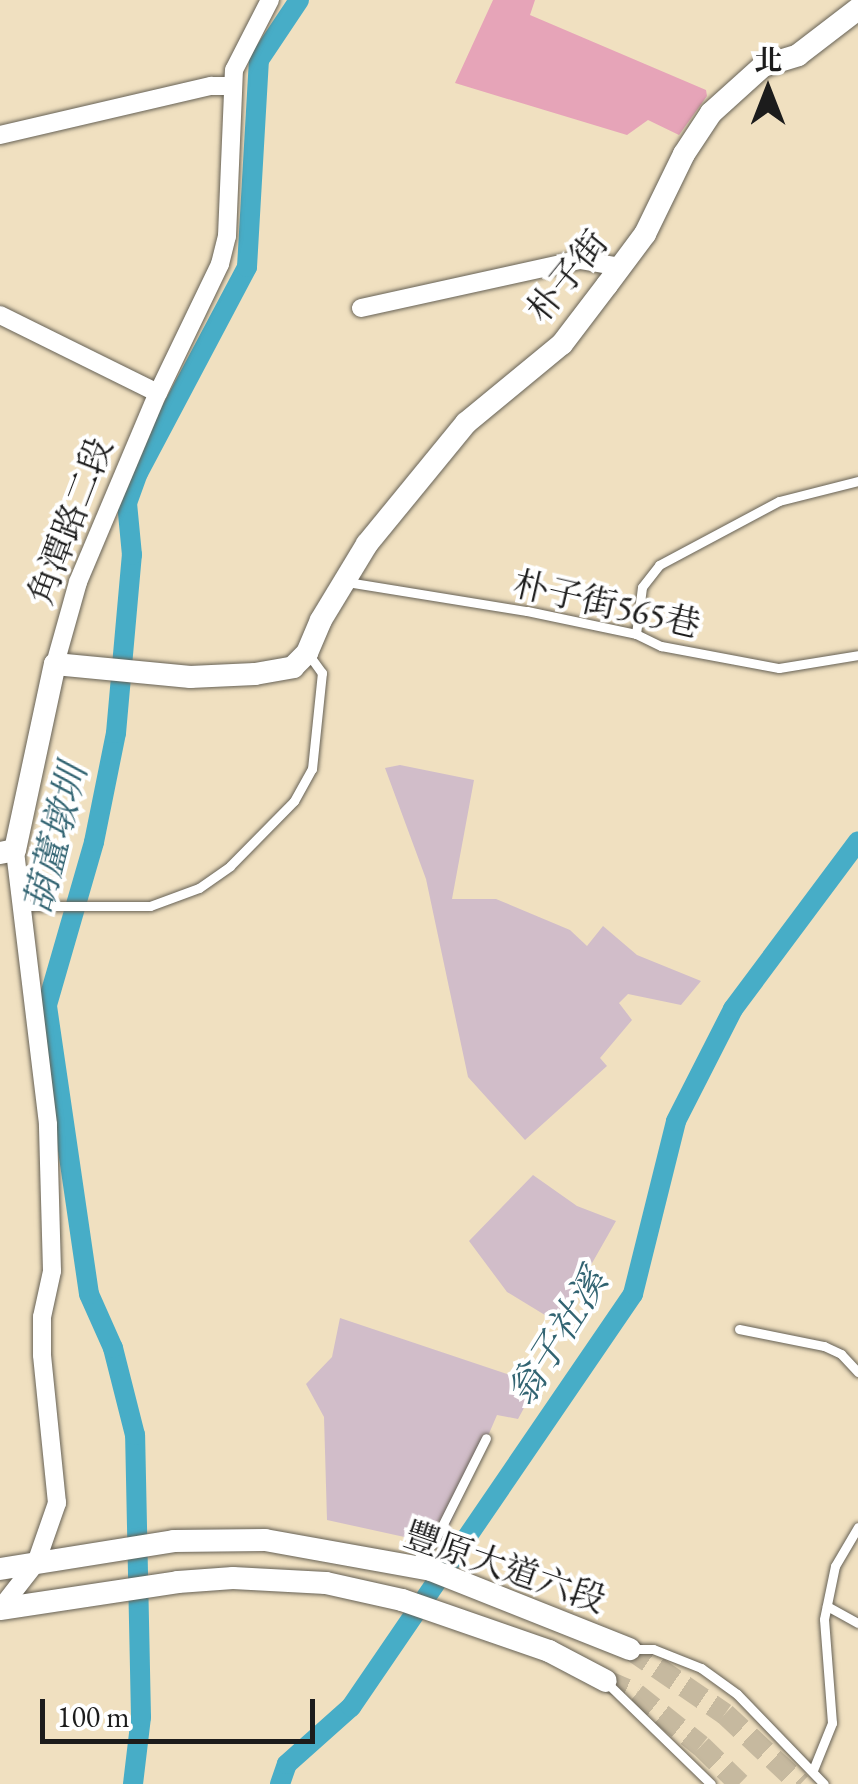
<!DOCTYPE html>
<meta charset="utf-8">
<style>
body{margin:0}
#map{position:relative;width:858px;height:1784px;overflow:hidden;background:#f0e0c0;font-family:"EB Garamond","Noto Serif TC",serif}
div>[style]{position:absolute}
.industrial>*{inset:0;background:#d1bdc9}
.canal>*{height:20px;margin:-10px;padding:0 10px;transform-origin:10px;border-radius:10px;background:#47adc7}
.building>*{inset:0;background:#e6a4b8}
.tertiary-tunnel>*{height:22px;margin-top:-11px;transform-origin:0;background:repeating-linear-gradient(90deg,#c6b99f 0 22px,transparent 0 33px)}
.roads{filter:drop-shadow(0 0 2px #666155) drop-shadow(0 0 2px #666155)}
.service>*{height:9px;margin:-4.5px;padding:0 4.5px;transform-origin:4.5px;border-radius:4.5px;background:#fff}
.minor>*{height:18px;margin:-9px;padding:0 9px;transform-origin:9px;border-radius:9px;background:#fff}
.tertiary>*{height:22px;margin:-11px;padding:0 11px;transform-origin:11px;border-radius:11px;background:#fff}
span{translate:-50% -50%;white-space:nowrap;text-align:center;line-height:1.15;-webkit-text-stroke:8px #fff;paint-order:stroke}
.street-label{font-size:35px;color:#1c1c1c}
.water-label{font-size:38px;color:#326472;font-style:italic}
.north{position:absolute;left:718px;top:40px;width:100px;height:100px;-webkit-text-stroke:8px #fff;paint-order:stroke;rotate:0deg;font-size:28px;font-weight:700;line-height:40px;text-align:center;color:#1c1c1c}
.north::after{content:'';display:block;margin:auto;width:35px;height:45px;background:#1c1c1c;clip-path:polygon(50% 0,100% 100%,50% 72%,0 100%)}
.scale{position:absolute;left:40px;top:1699px;width:275px;height:45px;box-sizing:border-box;border:5px solid #1c1c1c;border-top:0;padding-left:12px;font-size:30px;line-height:35px;white-space:nowrap;color:#1c1c1c;-webkit-text-stroke:8px #fff;paint-order:stroke}
</style>
<div id="map">
<div class="industrial">
<i style="clip-path:polygon(400px 765px,474px 780px,452px 899px,496px 899px,570px 930px,587px 946px,603px 926px,637px 955px,701px 981px,681px 1005px,628px 994px,619px 1003px,632px 1020px,600px 1058px,607px 1066px,525px 1140px,468px 1077px,426px 879px,385px 768px)"></i>
<i style="clip-path:polygon(533px 1175px,577px 1206px,616px 1221px,558px 1323px,507px 1292px,469px 1241px)"></i>
<i style="clip-path:polygon(340px 1318px,537px 1384px,518px 1419px,497px 1415px,441px 1545px,327px 1520px,324px 1417px,306px 1384px,332px 1357px)"></i>
</div>
<div class="canal">
<i style="left:133px;top:1784px;width:67px;rotate:-83.2deg"></i>
<i style="left:141px;top:1717px;width:282px;rotate:-91.2deg"></i>
<i style="left:135px;top:1435px;width:90px;rotate:-104.2deg"></i>
<i style="left:113px;top:1348px;width:59px;rotate:-114deg"></i>
<i style="left:89px;top:1294px;width:292px;rotate:-98.3deg"></i>
<i style="left:47px;top:1005px;width:170px;rotate:-73.9deg"></i>
<i style="left:94px;top:842px;width:111px;rotate:-78.6deg"></i>
<i style="left:116px;top:733px;width:179px;rotate:-84.9deg"></i>
<i style="left:132px;top:555px;width:52px;rotate:-95.5deg"></i>
<i style="left:127px;top:503px;width:32px;rotate:-70deg"></i>
<i style="left:138px;top:473px;width:233px;rotate:-62.1deg"></i>
<i style="left:247px;top:267px;width:207px;rotate:-86.7deg"></i>
<i style="left:259px;top:60px;width:72px;rotate:-56.3deg"></i>
<i style="left:280px;top:1784px;width:21px;rotate:-71deg"></i>
<i style="left:287px;top:1764px;width:86px;rotate:-41.7deg"></i>
<i style="left:351px;top:1707px;width:500px;rotate:-55.67deg"></i>
<i style="left:633px;top:1294px;width:178px;rotate:-76deg"></i>
<i style="left:676px;top:1121px;width:126px;rotate:-63deg"></i>
<i style="left:733px;top:1009px;width:209px;rotate:-53.3deg"></i>
</div>
<div class="building">
<i style="clip-path:polygon(493px 0,535px 0,530px 15px,706px 90px,707px 96px,679px 135px,648px 120px,627px 135px,455px 83px)"></i>
</div>
<div class="tertiary-tunnel">
<i style="left:630px;top:1649px;width:115px;rotate:34.4deg"></i>
<i style="left:725px;top:1714px;width:103px;rotate:43deg"></i>
<i style="left:606px;top:1681px;width:33px;rotate:23deg"></i>
<i style="left:636px;top:1694px;width:83px;rotate:38.7deg"></i>
<i style="left:701px;top:1746px;width:54px;rotate:44.3deg"></i>
</div>
<div class="roads">
<div class="service">
<i style="left:347px;top:582px;width:182px;rotate:9.2deg"></i>
<i style="left:527px;top:611px;width:111px;rotate:11.9deg"></i>
<i style="left:636px;top:634px;width:28px;rotate:26deg"></i>
<i style="left:661px;top:646px;width:120px;rotate:10.6deg"></i>
<i style="left:779px;top:668px;width:80px;rotate:-9.3deg"></i>
<i style="left:636px;top:634px;width:47px;rotate:-82.7deg"></i>
<i style="left:642px;top:587px;width:28px;rotate:-52deg"></i>
<i style="left:659px;top:565px;width:136px;rotate:-28.1deg"></i>
<i style="left:779px;top:501px;width:81px;rotate:-14.2deg"></i>
<i style="left:23px;top:906px;width:127px"></i>
<i style="left:150px;top:906px;width:52px;rotate:-20.2deg"></i>
<i style="left:199px;top:888px;width:38px;rotate:-35deg"></i>
<i style="left:230px;top:866px;width:91px;rotate:-45.4deg"></i>
<i style="left:294px;top:801px;width:37px;rotate:-61deg"></i>
<i style="left:312px;top:769px;width:97px;rotate:-84.1deg"></i>
<i style="left:322px;top:673px;width:22px;rotate:-126deg"></i>
<i style="left:739px;top:1329px;width:87px;rotate:11.3deg"></i>
<i style="left:824px;top:1346px;width:19px;rotate:25deg"></i>
<i style="left:841px;top:1354px;width:25px;rotate:47deg"></i>
<i style="left:413px;top:1564px;width:30px;rotate:-46deg"></i>
<i style="left:434px;top:1542px;width:116px;rotate:-63.4deg"></i>
<i style="left:827px;top:1606px;width:35px;rotate:29deg"></i>
<i style="left:632px;top:1649px;width:21px"></i>
<i style="left:653px;top:1649px;width:52px;rotate:21.6deg"></i>
<i style="left:701px;top:1668px;width:44px;rotate:35.8deg"></i>
<i style="left:737px;top:1694px;width:125px;rotate:46deg"></i>
<i style="left:607px;top:1683px;width:145px;rotate:44.2deg"></i>
<i style="left:813px;top:1770px;width:51px;rotate:-68deg"></i>
<i style="left:832px;top:1723px;width:104px;rotate:-94.4deg"></i>
<i style="left:824px;top:1619px;width:54px;rotate:-78.3deg"></i>
<i style="left:835px;top:1566px;width:45px;rotate:-59.5deg"></i>
</div>
<div class="minor">
<i style="left:0;top:135px;width:217px;rotate:-13.1deg"></i>
<i style="left:211px;top:86px;width:21px"></i>
<i style="left:361px;top:308px;width:224px;rotate:-12.4deg"></i>
<i style="left:580px;top:260px;width:42px;rotate:9.7deg"></i>
<i style="left:0;top:315px;width:176px;rotate:26.3deg"></i>
<i style="left:55px;top:664px;width:85px;rotate:-74.3deg"></i>
<i style="left:78px;top:582px;width:205px;rotate:-67.1deg"></i>
<i style="left:158px;top:393px;width:143px;rotate:-64.3deg"></i>
<i style="left:220px;top:264px;width:29px;rotate:-76deg"></i>
<i style="left:227px;top:236px;width:166px;rotate:-87.6deg"></i>
<i style="left:234px;top:70px;width:79px;rotate:-62.8deg"></i>
<i style="left:0;top:1609px;width:58px;rotate:-52deg"></i>
<i style="left:36px;top:1563px;width:64px;rotate:-70.7deg"></i>
<i style="left:57px;top:1503px;width:149px;rotate:-95.8deg"></i>
<i style="left:42px;top:1355px;width:38px;rotate:-90deg"></i>
<i style="left:42px;top:1317px;width:47px;rotate:-77.7deg"></i>
<i style="left:52px;top:1271px;width:147px;rotate:-91.6deg"></i>
<i style="left:48px;top:1124px;width:276px;rotate:-96.9deg"></i>
</div>
<div class="tertiary">
<i style="left:0;top:853px;width:15px;rotate:-11deg"></i>
<i style="left:15px;top:850px;width:190px;rotate:-77.9deg"></i>
<i style="left:55px;top:664px;width:136px;rotate:5.5deg"></i>
<i style="left:190px;top:677px;width:65px;rotate:-2.6deg"></i>
<i style="left:255px;top:674px;width:39px;rotate:-10deg"></i>
<i style="left:293px;top:667px;width:20px;rotate:-45deg"></i>
<i style="left:307px;top:653px;width:36px;rotate:-67deg"></i>
<i style="left:321px;top:620px;width:89px;rotate:-58.8deg"></i>
<i style="left:367px;top:544px;width:156px;rotate:-50.7deg"></i>
<i style="left:466px;top:423px;width:124px;rotate:-39.5deg"></i>
<i style="left:562px;top:344px;width:74px;rotate:-52.7deg"></i>
<i style="left:607px;top:285px;width:64px;rotate:-53.3deg"></i>
<i style="left:645px;top:234px;width:89px;rotate:-64deg"></i>
<i style="left:684px;top:154px;width:49px;rotate:-56.6deg"></i>
<i style="left:711px;top:113px;width:70px;rotate:-42.1deg"></i>
<i style="left:763px;top:66px;width:37px;rotate:-17deg"></i>
<i style="left:798px;top:55px;width:76px;rotate:-37.5deg"></i>
<i style="left:0;top:1569px;width:176px;rotate:-9.1deg"></i>
<i style="left:174px;top:1541px;width:91px;rotate:-0.6deg"></i>
<i style="left:265px;top:1540px;width:169px;rotate:10.2deg"></i>
<i style="left:431px;top:1570px;width:214px;rotate:21.7deg"></i>
<i style="left:0;top:1609px;width:180px;rotate:-8.6deg"></i>
<i style="left:178px;top:1582px;width:55px;rotate:-4.2deg"></i>
<i style="left:233px;top:1578px;width:93px;rotate:3.1deg"></i>
<i style="left:326px;top:1583px;width:78px;rotate:12.6deg"></i>
<i style="left:402px;top:1600px;width:156px;rotate:19.1deg"></i>
<i style="left:549px;top:1651px;width:64px;rotate:27.8deg"></i>
</div>
</div>
<div class="street-label">
<span style="left:567px;top:276px;rotate:-51deg">朴子街</span>
<span style="left:70px;top:521px;rotate:-69deg">角潭路二段</span>
<span style="left:607px;top:604px;rotate:13deg">朴子街565巷</span>
<span style="left:505px;top:1567px;rotate:19deg">豐原大道六段</span>
</div>
<div class="water-label">
<span style="left:55px;top:839px;rotate:-76deg">葫蘆墩圳</span>
<span style="left:557px;top:1337px;rotate:-58deg">翁子社溪</span>
</div>
<div class="north">北</div>
<div class="scale">100 m</div>
</div>
